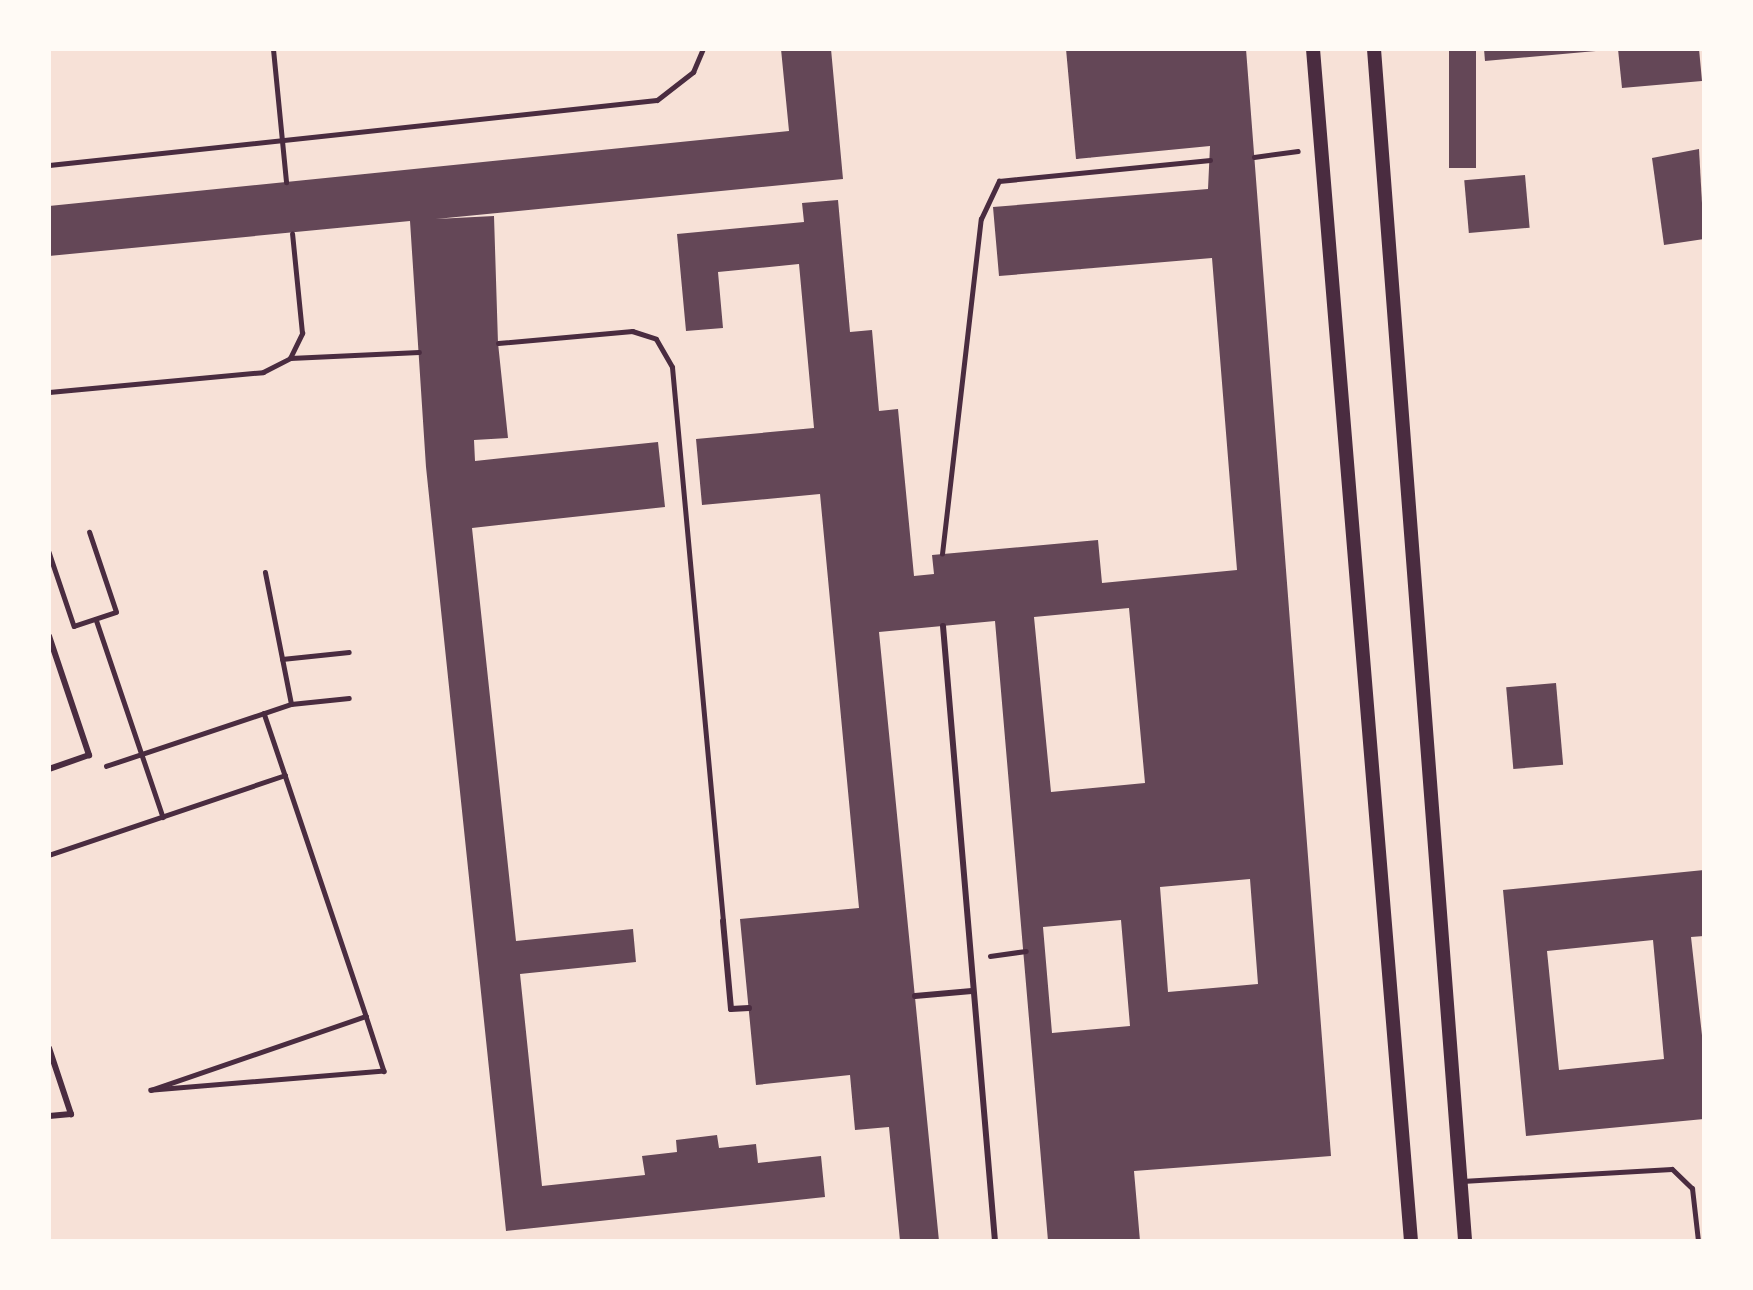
<!DOCTYPE html>
<style>
body{margin:0}
#map{position:relative;width:1753px;height:1290px;overflow:hidden;background:#f7e1d7;font-family:"DM Sans",sans-serif}
div>[style]{position:absolute}
.building>*{inset:0;background:#644757;transform-origin:0 0}
.path>*{height:4.5px;margin:-2.25px;padding:0 2.25px;transform-origin:2.25px;border-radius:2.25px;background:#4a2c40}
.service>*{height:5px;margin:-2.5px;padding:0 2.5px;transform-origin:2.5px;border-radius:2.5px;background:#4a2c40}
.pedestrian>*{height:6px;margin:-3px;padding:0 3px;transform-origin:3px;border-radius:3px;background:#4a2c40}
.secondary>*{height:14px;margin:-7px;padding:0 7px;transform-origin:7px;border-radius:7px;background:#4a2c40}
span{translate:-50% -50%;white-space:nowrap;text-align:center;line-height:1.15;-webkit-text-stroke:6px #fffaf5;paint-order:stroke}
.frame{position:absolute;inset:0;border:51px solid #fffaf5;pointer-events:none}
</style>
<div id="map">
<div class="building">
<i style="clip-path:polygon(781px 49px,831px 49px,843px 179px,436px 219px,494px 216px,498px 343px,508px 438px,474px 440px,475px 461px,658px 442px,665px 507px,472px 528px,516px 941px,633px 929px,636px 962px,520px 974px,542px 1186px,645px 1175px,642px 1156px,677px 1152px,676px 1140px,717px 1135px,719px 1148px,756px 1144px,758px 1163px,821px 1156px,825px 1197px,506px 1231px,426px 467px,410px 221px,49px 256px,49px 206px,789px 131px)"></i>
<i style="clip-path:polygon(evenodd,1066px 49px,1246px 49px,1331px 1156px,1134px 1171px,1140px 1241px,1048px 1241px,995px 621px,879px 632px,939px 1241px,900px 1241px,889px 1127px,855px 1130px,850px 1075px,756px 1085px,740px 919px,859px 908px,820px 494px,702px 505px,696px 439px,814px 428px,799px 264px,718px 272px,723px 328px,686px 331px,677px 234px,804px 222px,802px 203px,838px 200px,850px 332px,872px 330px,879px 411px,898px 409px,914px 576px,934px 574px,932px 555px,1098px 540px,1102px 583px,1237px 570px,1212px 258px,999px 276px,993px 207px,1208px 189px,1210px 146px,1076px 159px,1066px 49px,1129px 608px,1145px 783px,1051px 792px,1034px 617px,1129px 608px,1066px 49px,1250px 879px,1258px 984px,1168px 992px,1160px 887px,1250px 879px,1066px 49px,1121px 920px,1130px 1026px,1052px 1033px,1043px 927px,1121px 920px)"></i>
<i style="left:1449px;top:49px;width:27px;height:119px"></i>
<i style="clip-path:polygon(1484px 49px,1596px 49px,1596px 51px,1485px 61px)"></i>
<i style="clip-path:polygon(1618px 49px,1699px 49px,1702px 81px,1622px 88px)"></i>
<i style="clip-path:polygon(1699px 149px,1704px 239px,1664px 245px,1652px 158px)"></i>
<i style="left:1525px;top:175px;width:53px;height:61px;rotate:85deg"></i>
<i style="left:1556px;top:683px;width:82px;height:50px;rotate:85deg"></i>
<i style="clip-path:polygon(evenodd,1704px 870px,1704px 936px,1691px 937px,1704px 1053px,1704px 1119px,1526px 1136px,1503px 890px,1704px 870px,1653px 940px,1664px 1059px,1559px 1070px,1547px 951px,1653px 940px)"></i>
</div>
<div class="path">
<i style="left:1254px;top:157px;width:44px;rotate:-7.8deg"></i>
<i style="left:49px;top:552px;width:78px;rotate:71.3deg"></i>
<i style="left:74px;top:626px;width:44px;rotate:-18.4deg"></i>
<i style="left:116px;top:612px;width:84px;rotate:-108.6deg"></i>
<i style="left:942px;top:554px;width:337px;rotate:-83.4deg"></i>
<i style="left:981px;top:219px;width:42px;rotate:-64.7deg"></i>
<i style="left:999px;top:181px;width:212px;rotate:-5.7deg"></i>
<i style="left:96px;top:619px;width:209px;rotate:71.3deg"></i>
<i style="left:282px;top:659px;width:67px;rotate:-6deg"></i>
<i style="left:291px;top:704px;width:58px;rotate:-5.9deg"></i>
<i style="left:264px;top:713px;width:65px;rotate:71.3deg"></i>
<i style="left:285px;top:775px;width:254px;rotate:71.4deg"></i>
<i style="left:366px;top:1016px;width:58px;rotate:71.9deg"></i>
<i style="left:384px;top:1071px;width:234px;rotate:175.3deg"></i>
<i style="left:151px;top:1090px;width:227px;rotate:-19deg"></i>
<i style="left:106px;top:766px;width:195px;rotate:-18.5deg"></i>
<i style="left:291px;top:704px;width:134px;rotate:-101.2deg"></i>
<i style="left:49px;top:855px;width:249px;rotate:-18.7deg"></i>
<i style="left:990px;top:956px;width:36px;rotate:-8deg"></i>
</div>
<div class="service">
<i style="left:273px;top:49px;width:134px;rotate:84.4deg"></i>
<i style="left:49px;top:165px;width:611px;rotate:-6.1deg"></i>
<i style="left:657px;top:100px;width:46px;rotate:-37.9deg"></i>
<i style="left:693px;top:72px;width:25px;rotate:-67deg"></i>
<i style="left:498px;top:343px;width:135px;rotate:-5.1deg"></i>
<i style="left:632px;top:331px;width:25px;rotate:18deg"></i>
<i style="left:656px;top:339px;width:32px;rotate:60deg"></i>
<i style="left:672px;top:367px;width:556px;rotate:84.74deg"></i>
<i style="left:290px;top:358px;width:129px;rotate:-2.7deg"></i>
<i style="left:49px;top:392px;width:215px;rotate:-5.3deg"></i>
<i style="left:263px;top:372px;width:30px;rotate:-27deg"></i>
<i style="left:290px;top:358px;width:28px;rotate:-64deg"></i>
<i style="left:302px;top:333px;width:100px;rotate:-95.7deg"></i>
<i style="left:1462px;top:1181px;width:210px;rotate:-3.3deg"></i>
<i style="left:1672px;top:1169px;width:28px;rotate:44deg"></i>
<i style="left:1692px;top:1188px;width:53px;rotate:83.5deg"></i>
</div>
<div class="pedestrian">
<i style="left:943px;top:626px;width:617px;rotate:85.17deg"></i>
<i style="left:49px;top:636px;width:126px;rotate:71.4deg"></i>
<i style="left:89px;top:755px;width:42px;rotate:160.7deg"></i>
<i style="left:723px;top:921px;width:88px;rotate:84.8deg"></i>
<i style="left:731px;top:1009px;width:18px;rotate:-3deg"></i>
<i style="left:915px;top:996px;width:57px;rotate:-5deg"></i>
<i style="left:49px;top:1048px;width:70px;rotate:71.6deg"></i>
<i style="left:71px;top:1114px;width:22px;rotate:175deg"></i>
</div>
<div class="secondary">
<i style="left:1313px;top:49px;width:1196px;rotate:85.3deg"></i>
<i style="left:1374px;top:49px;width:1195px;rotate:85.63deg"></i>
</div>
<div class="frame"></div>
</div>
